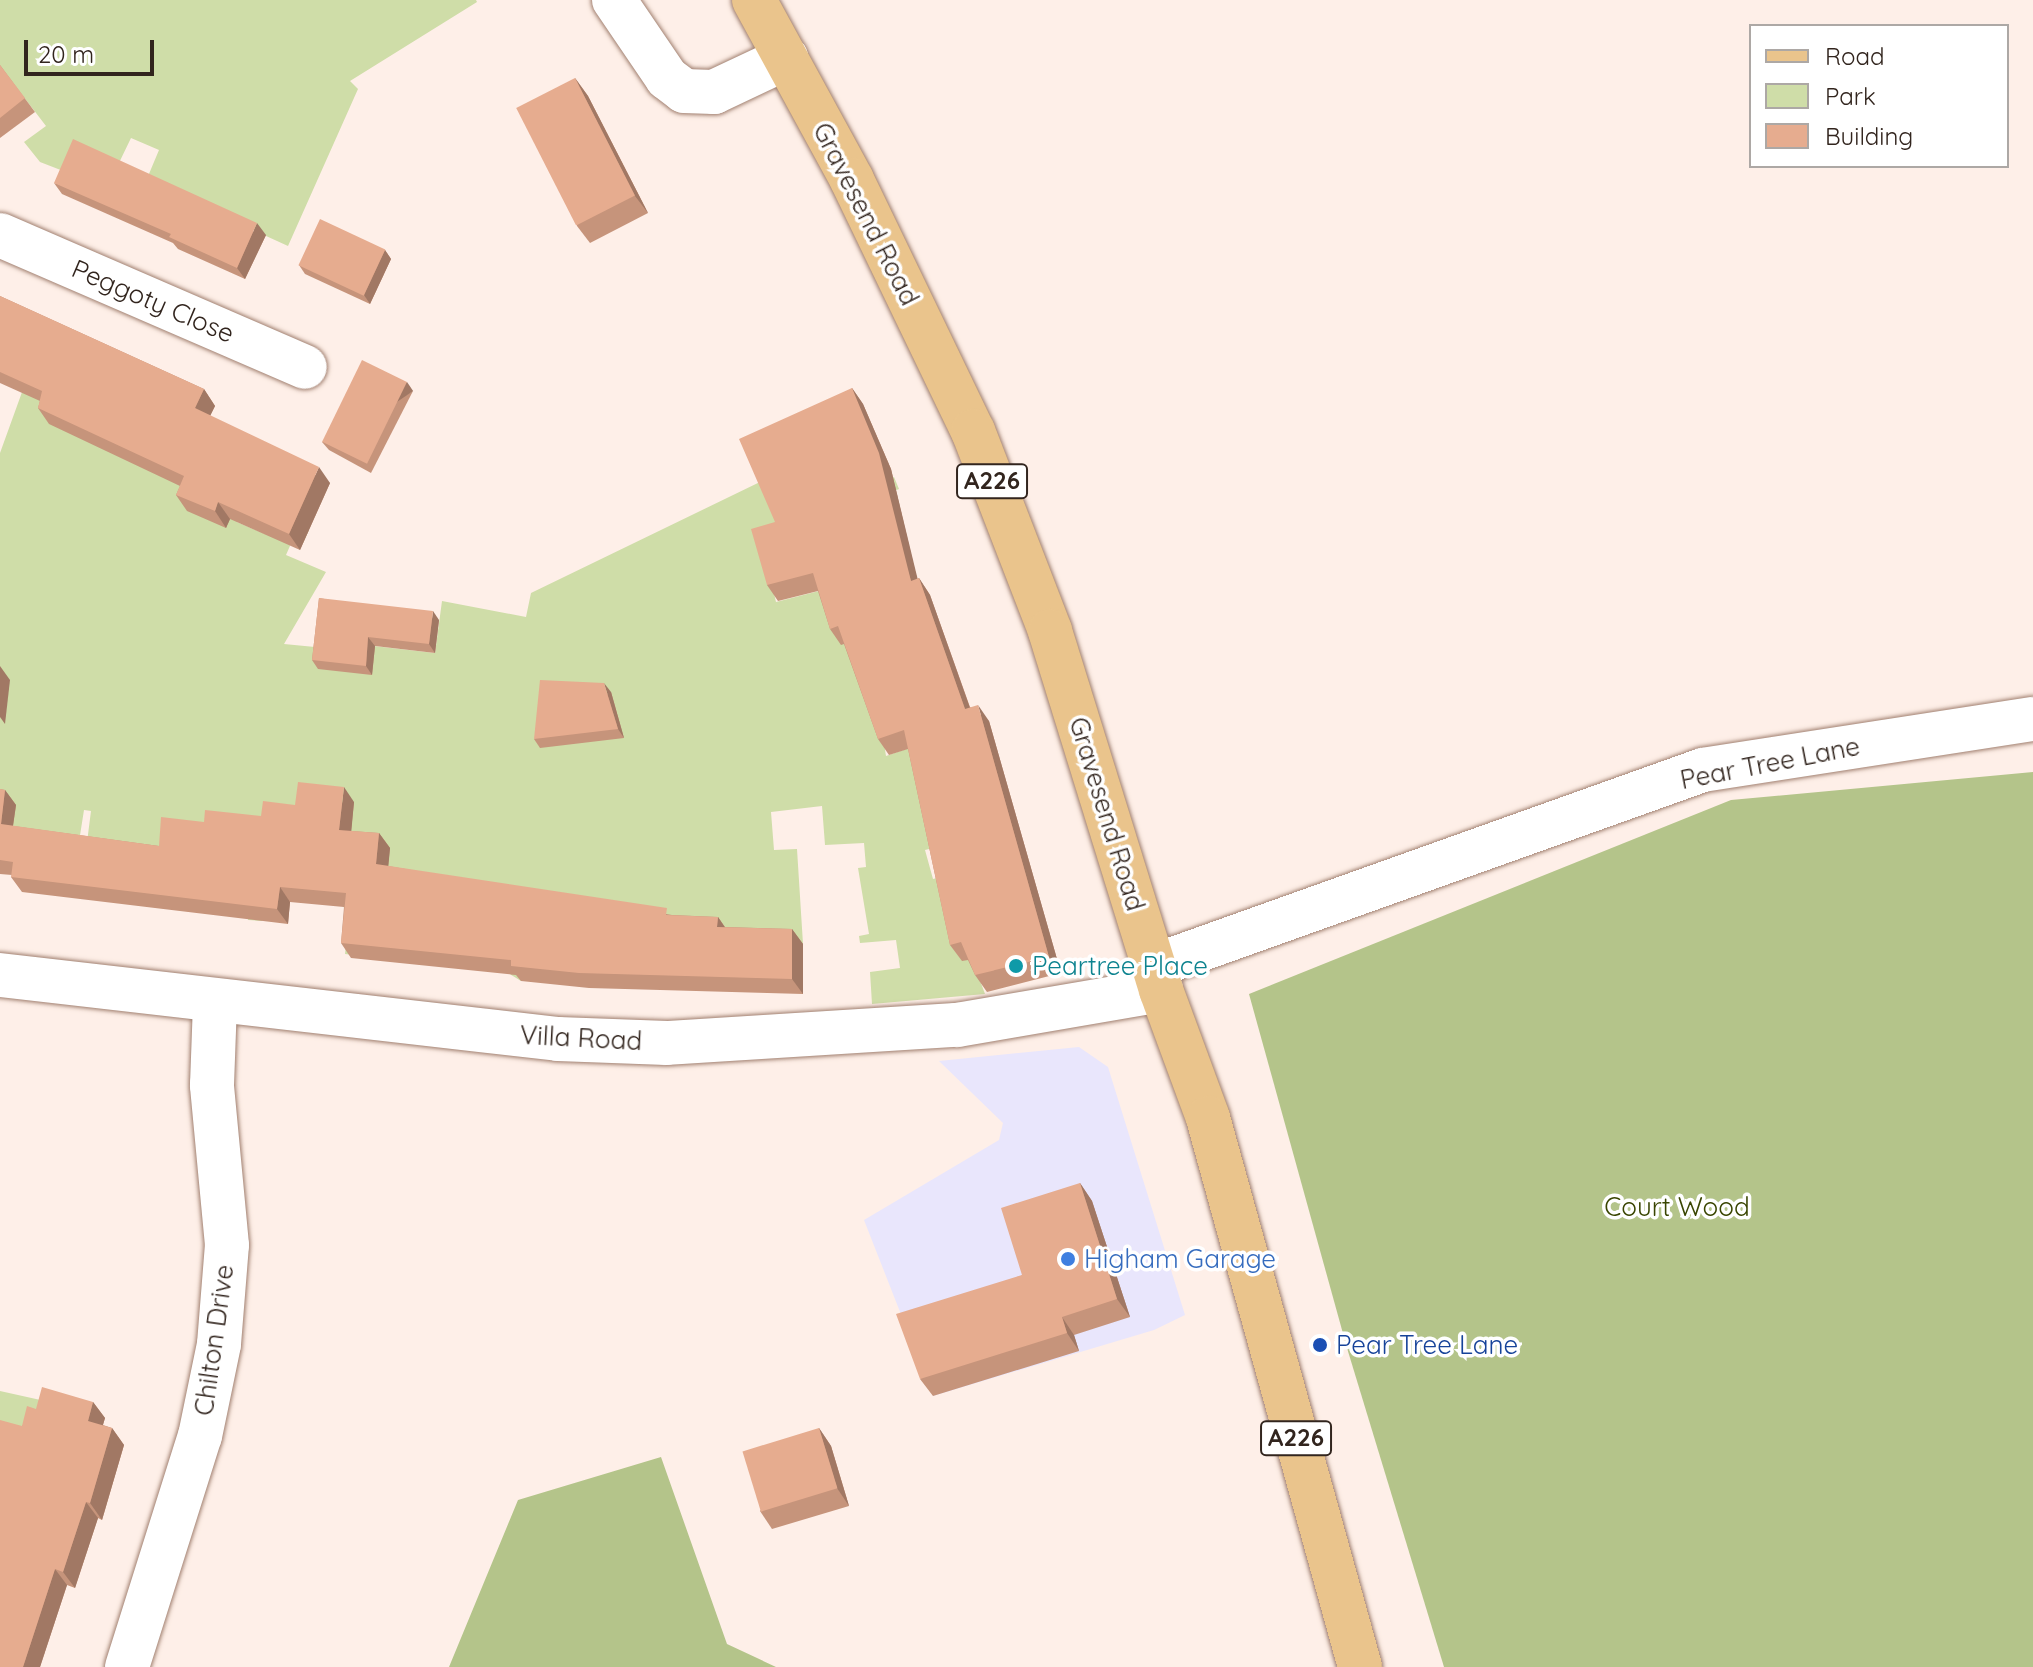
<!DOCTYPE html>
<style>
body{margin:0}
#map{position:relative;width:2033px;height:1667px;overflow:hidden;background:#feefe8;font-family:Quicksand,sans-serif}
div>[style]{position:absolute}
.commercial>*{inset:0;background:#e9e6fc}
.green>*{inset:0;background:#cfdda8}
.forest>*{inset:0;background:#b4c48a}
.roads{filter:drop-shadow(0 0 2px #a18070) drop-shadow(0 0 2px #a18070)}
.minor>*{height:44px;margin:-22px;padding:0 22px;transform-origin:22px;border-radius:22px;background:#fff}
.major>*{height:44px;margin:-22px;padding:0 22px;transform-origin:22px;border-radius:22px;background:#eac48c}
.wall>*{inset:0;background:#c6947b}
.shaded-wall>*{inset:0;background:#a17864;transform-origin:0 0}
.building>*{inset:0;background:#e6ac8f;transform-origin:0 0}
.dots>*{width:22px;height:22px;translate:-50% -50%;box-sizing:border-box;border:4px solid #fff;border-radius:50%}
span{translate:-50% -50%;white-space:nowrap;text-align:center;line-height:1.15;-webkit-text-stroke:7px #fff;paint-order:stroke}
.shield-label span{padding:2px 6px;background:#fff;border:2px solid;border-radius:6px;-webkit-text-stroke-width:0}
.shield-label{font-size:24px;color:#32251e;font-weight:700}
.street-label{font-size:26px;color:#32251e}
.culture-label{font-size:26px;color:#0d838f}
.left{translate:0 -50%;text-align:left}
.park-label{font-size:26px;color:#394501}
.shop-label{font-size:26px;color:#366cbe}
.transit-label{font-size:26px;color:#164399}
.legend{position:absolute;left:1749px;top:24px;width:260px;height:144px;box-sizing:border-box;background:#fff;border:2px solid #ada8a5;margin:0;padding:10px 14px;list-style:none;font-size:24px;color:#32251e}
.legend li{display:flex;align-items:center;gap:16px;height:40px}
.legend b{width:40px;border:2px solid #ada8a5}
.scale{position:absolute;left:24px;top:40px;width:130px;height:36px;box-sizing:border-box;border:4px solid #32251e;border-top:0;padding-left:10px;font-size:24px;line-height:28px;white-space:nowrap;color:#32251e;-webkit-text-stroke:6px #fff;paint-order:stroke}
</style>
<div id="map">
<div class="commercial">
<i style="clip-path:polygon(1079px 1047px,1108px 1067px,1185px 1315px,1154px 1330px,933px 1396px,864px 1220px,999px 1140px,1003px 1123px,939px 1061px)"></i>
</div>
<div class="green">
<i style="clip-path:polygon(0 0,476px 0,477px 2px,350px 81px,358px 89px,288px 246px,146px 181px,159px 150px,131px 138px,117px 167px,71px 174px,40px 162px,24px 142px,46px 126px,0 66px)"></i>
<i style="clip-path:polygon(30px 370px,238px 498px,237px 522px,265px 534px,274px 514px,309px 530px,303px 543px,293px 539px,286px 555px,326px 572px,284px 644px,315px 647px,321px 640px,435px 653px,442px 601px,526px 617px,531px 593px,762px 481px,828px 505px,894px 477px,899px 489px,763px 545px,776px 602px,858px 581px,886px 756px,912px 747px,970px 839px,925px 850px,933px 879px,976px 868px,972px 959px,985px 994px,872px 1004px,870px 972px,900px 968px,896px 940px,860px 943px,859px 936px,869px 934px,858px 868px,866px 867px,864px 843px,825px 845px,822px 806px,771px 812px,774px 850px,797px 849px,803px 944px,529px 904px,521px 981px,508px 973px,345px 954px,350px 909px,343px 907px,306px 820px,274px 816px,262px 921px,248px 920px,257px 830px,168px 871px,86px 850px,91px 811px,84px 810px,78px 848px,16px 867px,0 803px,0 453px)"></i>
<i style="clip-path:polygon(0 1391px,54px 1403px,0 1452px)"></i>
</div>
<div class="forest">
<i style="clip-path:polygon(2033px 772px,2033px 1667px,1444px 1667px,1347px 1348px,1249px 994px,1731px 800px)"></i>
<i style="clip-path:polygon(661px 1457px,727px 1644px,776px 1667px,449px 1667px,518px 1500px)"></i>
</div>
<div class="roads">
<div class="minor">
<i style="left:614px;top:0;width:94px;rotate:55.8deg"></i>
<i style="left:667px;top:78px;width:21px;rotate:37deg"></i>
<i style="left:684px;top:91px;width:30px;rotate:2deg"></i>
<i style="left:714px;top:92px;width:80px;rotate:-25.3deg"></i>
<i style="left:0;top:235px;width:332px;rotate:23.4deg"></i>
<i style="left:1154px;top:966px;width:583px;rotate:-19.65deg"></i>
<i style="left:1703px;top:770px;width:334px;rotate:-8.8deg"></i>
<i style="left:0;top:975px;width:562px;rotate:6.54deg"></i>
<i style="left:558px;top:1039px;width:109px;rotate:2.1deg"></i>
<i style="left:667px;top:1043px;width:291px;rotate:-3.6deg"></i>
<i style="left:957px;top:1025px;width:207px;rotate:-9.7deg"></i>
<i style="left:127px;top:1667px;width:242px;rotate:-72.5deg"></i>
<i style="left:200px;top:1436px;width:94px;rotate:-78.3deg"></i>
<i style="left:219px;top:1344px;width:99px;rotate:-85.4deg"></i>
<i style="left:227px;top:1245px;width:161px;rotate:-95.4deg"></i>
<i style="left:212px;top:1085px;width:82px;rotate:-87.9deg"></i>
</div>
<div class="major">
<i style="left:754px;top:0;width:205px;rotate:61.4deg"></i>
<i style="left:852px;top:180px;width:279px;rotate:64.3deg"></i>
<i style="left:973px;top:431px;width:214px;rotate:68.9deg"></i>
<i style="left:1050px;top:631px;width:376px;rotate:72.8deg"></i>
<i style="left:1161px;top:990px;width:136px;rotate:69.8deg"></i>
<i style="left:1208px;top:1118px;width:570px;rotate:74.52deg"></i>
</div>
</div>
<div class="wall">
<i style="clip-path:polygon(0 65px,35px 112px,0 138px)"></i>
<i style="clip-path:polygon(575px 78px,588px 96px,648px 213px,590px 243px,577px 226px)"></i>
<i style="clip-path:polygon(54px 183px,266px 235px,245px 279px,178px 249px,173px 243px,62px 194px)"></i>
<i style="clip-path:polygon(385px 250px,391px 259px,370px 304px,305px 274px,299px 265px)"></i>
<i style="clip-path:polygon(0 296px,204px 389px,215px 406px,210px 416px,330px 483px,300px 550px,230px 519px,226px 528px,187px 511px,176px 495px,180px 486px,49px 424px,38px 408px,40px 401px,0 383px)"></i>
<i style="clip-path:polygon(852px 388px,863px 404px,891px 469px,917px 579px,919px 578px,930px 595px,970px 707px,989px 721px,1061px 973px,987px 992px,975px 975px,968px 960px,962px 961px,950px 945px,908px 749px,889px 755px,878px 739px,844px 644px,841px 645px,830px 629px,818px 591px,778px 601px,767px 585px,775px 522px)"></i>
<i style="clip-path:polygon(413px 391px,371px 473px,329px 450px,322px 442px)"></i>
<i style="clip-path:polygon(319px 598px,439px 620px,435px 653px,375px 646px,372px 675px,318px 669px,312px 660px)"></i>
<i style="clip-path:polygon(611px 692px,624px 738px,540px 748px,534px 739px)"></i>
<i style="clip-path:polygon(0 789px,5px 790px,16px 805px,13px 826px,159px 846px,204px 822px,261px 816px,295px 805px,354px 802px,351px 831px,379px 833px,390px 848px,388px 866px,672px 915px,718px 917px,725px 927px,792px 929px,803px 944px,803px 994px,589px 988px,521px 981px,516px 975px,351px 958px,341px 943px,344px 907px,290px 902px,288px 924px,22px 892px,11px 877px,12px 875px,0 874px)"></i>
<i style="clip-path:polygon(1080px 1183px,1092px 1201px,1130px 1317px,1074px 1335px,1079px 1351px,933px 1396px,920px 1379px,1022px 1275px)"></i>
<i style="clip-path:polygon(93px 1402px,105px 1418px,103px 1425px,112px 1428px,124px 1445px,102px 1520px,98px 1518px,75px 1588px,67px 1585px,40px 1667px,0 1667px,22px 1426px,36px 1409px)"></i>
<i style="clip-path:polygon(819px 1428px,831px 1446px,849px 1506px,772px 1529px,760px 1511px)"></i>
</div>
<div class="shaded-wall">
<i style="clip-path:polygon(575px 78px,588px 96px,648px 213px,635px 196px)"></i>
<i style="clip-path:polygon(257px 223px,266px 235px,245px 279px,237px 268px)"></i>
<i style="clip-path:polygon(385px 250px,391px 259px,370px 304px,364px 295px)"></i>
<i style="left:407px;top:382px;width:11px;height:92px;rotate:56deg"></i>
<i style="clip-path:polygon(852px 388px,863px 404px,891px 469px,922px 597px,911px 581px)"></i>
<i style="clip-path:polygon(204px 389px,215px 406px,206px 424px,195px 408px)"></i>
<i style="clip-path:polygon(319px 467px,330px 483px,300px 550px,289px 534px)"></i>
<i style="clip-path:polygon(218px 502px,230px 519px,226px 528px,215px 511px)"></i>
<i style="clip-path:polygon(919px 578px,930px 595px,976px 725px,965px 709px)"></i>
<i style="clip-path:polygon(433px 611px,439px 620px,435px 653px,429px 644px)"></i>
<i style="clip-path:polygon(368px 637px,375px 646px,372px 675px,366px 666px)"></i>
<i style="clip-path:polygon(0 666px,10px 680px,5px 724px,0 717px)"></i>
<i style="clip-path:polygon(604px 683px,611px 692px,624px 738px,618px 729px)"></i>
<i style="clip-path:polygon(978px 705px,989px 721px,1061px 973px,1049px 957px)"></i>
<i style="clip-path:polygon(344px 787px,354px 802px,350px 845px,339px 830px)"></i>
<i style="clip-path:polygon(5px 790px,16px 805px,11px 839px,1px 824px)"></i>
<i style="clip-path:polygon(379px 833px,390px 848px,387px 880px,376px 864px)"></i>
<i style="clip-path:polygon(280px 887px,290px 902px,288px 924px,277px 909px)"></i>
<i style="clip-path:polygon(718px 917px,728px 932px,717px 927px)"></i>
<i style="clip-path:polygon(792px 929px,803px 944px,803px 994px,792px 979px)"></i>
<i style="clip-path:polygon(1080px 1183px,1092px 1201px,1130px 1317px,1117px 1299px)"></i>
<i style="clip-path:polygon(1062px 1317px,1074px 1335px,1079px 1351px,1067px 1333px)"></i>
<i style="clip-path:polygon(93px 1402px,105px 1418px,99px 1437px,88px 1421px)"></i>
<i style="clip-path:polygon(112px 1428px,124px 1445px,102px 1520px,90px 1503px)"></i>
<i style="clip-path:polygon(819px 1428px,831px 1446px,849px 1506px,837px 1488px)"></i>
<i style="clip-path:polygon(86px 1502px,98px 1518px,75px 1588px,63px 1572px)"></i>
<i style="clip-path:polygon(55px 1569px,67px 1585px,40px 1667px,23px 1667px)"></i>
</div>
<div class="building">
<i style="clip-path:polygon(0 65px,25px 98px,0 118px)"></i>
<i style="left:575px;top:78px;width:132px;height:66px;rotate:63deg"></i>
<i style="clip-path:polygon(73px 139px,257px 223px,237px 268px,169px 237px,171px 234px,54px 183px)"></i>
<i style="left:320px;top:219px;width:72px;height:51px;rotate:25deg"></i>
<i style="clip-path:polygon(0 296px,204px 389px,195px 408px,319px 467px,289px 534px,218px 502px,215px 511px,176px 495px,184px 476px,38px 408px,42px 391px,0 372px)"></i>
<i style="left:362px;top:360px;width:50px;height:91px;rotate:26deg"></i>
<i style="clip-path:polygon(852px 388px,879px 453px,911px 581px,919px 578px,965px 709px,978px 705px,1049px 957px,975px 975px,961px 942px,950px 945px,904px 730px,878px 739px,838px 626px,830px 629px,813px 573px,767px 585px,751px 529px,775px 522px,739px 439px)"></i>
<i style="clip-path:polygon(319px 598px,433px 611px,429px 644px,368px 637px,366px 666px,312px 660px)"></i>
<i style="clip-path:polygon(540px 680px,604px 683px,618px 729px,534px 739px)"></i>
<i style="clip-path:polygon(298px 782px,344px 787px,339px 830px,379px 833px,376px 864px,667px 908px,666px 915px,718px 917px,717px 927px,792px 929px,792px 979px,579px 973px,511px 966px,511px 960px,341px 943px,346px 893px,280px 887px,277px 909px,11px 877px,13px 862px,0 860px,0 789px,5px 790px,1px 824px,159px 846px,161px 817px,204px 822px,205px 810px,261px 816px,263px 801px,295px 805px)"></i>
<i style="clip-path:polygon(1080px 1183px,1117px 1299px,1062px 1317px,1067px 1333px,920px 1379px,896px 1314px,1022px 1275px,1001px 1208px)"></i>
<i style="clip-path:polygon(42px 1387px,93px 1402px,88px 1421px,112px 1428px,90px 1503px,86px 1502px,63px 1572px,55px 1569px,23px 1667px,0 1667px,0 1420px,22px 1426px,27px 1406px,36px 1409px)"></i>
<i style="left:819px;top:1428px;width:63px;height:80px;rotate:73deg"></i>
</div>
<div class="dots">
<i style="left:1016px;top:966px;background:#0f9aa8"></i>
<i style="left:1068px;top:1259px;background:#3f7fe0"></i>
<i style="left:1320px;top:1345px;background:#1a4fb4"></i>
</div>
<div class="shield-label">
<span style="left:992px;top:481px">A226</span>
<span style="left:1296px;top:1438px">A226</span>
</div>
<div class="street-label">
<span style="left:866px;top:214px;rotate:63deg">Gravesend Road</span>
<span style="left:153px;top:301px;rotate:23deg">Peggoty Close</span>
<span style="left:1770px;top:763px;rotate:-11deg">Pear Tree Lane</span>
<span style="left:1107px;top:814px;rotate:73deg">Gravesend Road</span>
<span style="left:581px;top:1038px;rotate:3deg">Villa Road</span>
<span style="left:214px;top:1340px;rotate:-82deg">Chilton Drive</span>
</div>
<div class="culture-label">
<span class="left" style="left:1032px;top:966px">Peartree Place</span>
</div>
<div class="park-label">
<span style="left:1677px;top:1207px">Court Wood</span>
</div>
<div class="shop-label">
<span class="left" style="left:1084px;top:1259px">Higham Garage</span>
</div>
<div class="transit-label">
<span class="left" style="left:1336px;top:1345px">Pear Tree Lane</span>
</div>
<ul class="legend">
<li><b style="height:10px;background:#eac48c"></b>Road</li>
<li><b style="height:22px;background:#cfdda8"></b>Park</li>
<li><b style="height:22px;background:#e6ac8f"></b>Building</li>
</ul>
<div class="scale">20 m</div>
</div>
